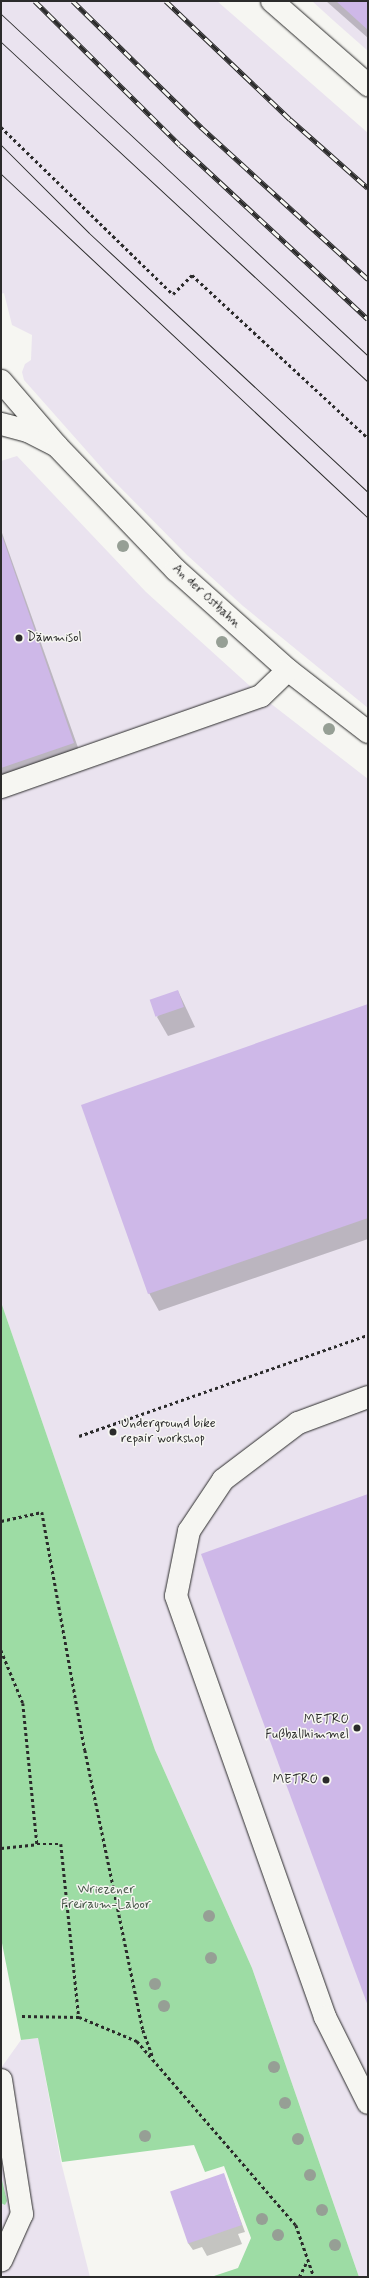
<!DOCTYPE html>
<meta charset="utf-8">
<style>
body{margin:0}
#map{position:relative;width:369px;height:2278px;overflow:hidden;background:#f6f6f2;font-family:Mynerve,sans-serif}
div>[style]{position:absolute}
.built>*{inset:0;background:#eae3ef}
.green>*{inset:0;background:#9ddca4}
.shadow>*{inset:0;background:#0003}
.building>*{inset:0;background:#ceb8e8;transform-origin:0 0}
.path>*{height:2.5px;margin-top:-1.25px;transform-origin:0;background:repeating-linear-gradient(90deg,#2b2b2b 0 3px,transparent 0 6px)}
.roads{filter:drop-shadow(0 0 1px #2b2b2b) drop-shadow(0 0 1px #2b2b2b)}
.minor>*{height:22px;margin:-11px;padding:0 11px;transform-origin:11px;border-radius:11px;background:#f6f6f2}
.tram>*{height:1px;margin:-0.5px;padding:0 0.5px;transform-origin:0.5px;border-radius:0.5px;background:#2b2b2b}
.rail>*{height:4.5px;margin-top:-2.25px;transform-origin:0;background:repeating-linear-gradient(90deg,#f6f6f2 0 9px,#2b2b2b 0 18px);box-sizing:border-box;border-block:1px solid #2b2b2b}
.trees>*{width:12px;height:12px;margin:-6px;border-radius:50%;background:#969f95}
.dots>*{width:11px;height:11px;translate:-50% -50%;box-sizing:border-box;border:2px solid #f6f6f2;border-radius:50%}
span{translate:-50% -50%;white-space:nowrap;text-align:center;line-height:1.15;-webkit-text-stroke:3px #f6f6f2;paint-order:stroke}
.street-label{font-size:13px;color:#2b2b2b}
.poi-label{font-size:13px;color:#2b2b2b}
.left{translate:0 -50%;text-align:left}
.right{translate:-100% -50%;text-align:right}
.park-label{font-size:13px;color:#485749}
.frame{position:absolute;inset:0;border:2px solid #2b2b2b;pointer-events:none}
</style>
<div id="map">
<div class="built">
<i style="clip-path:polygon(1px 1px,217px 1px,368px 133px,368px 708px,243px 606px,187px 555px,109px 476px,24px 380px,22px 372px,25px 364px,31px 360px,32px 335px,12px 325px,4px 293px,1px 294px)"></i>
<i style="clip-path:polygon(312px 1px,368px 1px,368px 51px,334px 21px)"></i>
<i style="clip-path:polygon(17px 456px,146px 592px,261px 696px,368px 779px,368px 2277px,359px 2277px,252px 1968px,155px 1750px,1px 1302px,1px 461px)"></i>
<i style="clip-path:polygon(38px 2038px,61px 2162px,90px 2277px,1px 2277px,1px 2068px,21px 2040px)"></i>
</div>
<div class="green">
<i style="clip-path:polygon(1px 1302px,155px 1750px,252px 1968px,359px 2277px,211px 2277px,238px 2268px,251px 2238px,224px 2166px,205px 2172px,194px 2145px,62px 2162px,38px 2038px,21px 2040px,1px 1938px)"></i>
<i style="clip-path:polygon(1px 2176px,7px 2201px,5px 2205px,1px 2203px)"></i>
</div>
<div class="shadow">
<i style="clip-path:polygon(326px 1px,368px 1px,368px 38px)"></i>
<i style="clip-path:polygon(1px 530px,81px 756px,1px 783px)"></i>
<i style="clip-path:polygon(178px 991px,195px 1027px,168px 1036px,157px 1017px)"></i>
<i style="clip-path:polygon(368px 1005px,368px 1239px,159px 1311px,149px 1293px)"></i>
<i style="clip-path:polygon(224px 2175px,245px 2232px,238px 2234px,242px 2244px,207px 2256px,202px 2247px,193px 2250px,188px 2243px)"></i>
</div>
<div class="building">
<i style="clip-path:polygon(336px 1px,368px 1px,368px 30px)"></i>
<i style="clip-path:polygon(1px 533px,74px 743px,1px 768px)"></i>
<i style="left:178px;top:990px;width:18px;height:30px;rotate:71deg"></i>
<i style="clip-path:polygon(368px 1004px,368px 1218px,148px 1294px,81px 1105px)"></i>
<i style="clip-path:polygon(368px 1494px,368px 2006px,201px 1554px)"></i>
<i style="left:224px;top:2173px;width:55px;height:57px;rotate:71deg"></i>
</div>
<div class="path">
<i style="left:1px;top:127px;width:240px;rotate:44.2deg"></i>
<i style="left:173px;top:294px;width:27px;rotate:-45deg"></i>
<i style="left:192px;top:275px;width:240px;rotate:42.8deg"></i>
<i style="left:79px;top:1436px;width:306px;rotate:-19.3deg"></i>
<i style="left:1px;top:1521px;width:42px;rotate:-12.4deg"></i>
<i style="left:42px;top:1512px;width:242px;rotate:79.8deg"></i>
<i style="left:85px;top:1750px;width:286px;rotate:78.3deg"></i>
<i style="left:143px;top:2030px;width:29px;rotate:70deg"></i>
<i style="left:1px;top:1650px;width:57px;rotate:67.5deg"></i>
<i style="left:23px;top:1703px;width:142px;rotate:84.3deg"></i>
<i style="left:37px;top:1844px;width:24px"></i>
<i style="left:61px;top:1844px;width:174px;rotate:84.1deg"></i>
<i style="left:1px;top:1848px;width:36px;rotate:-6deg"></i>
<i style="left:22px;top:2016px;width:57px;rotate:1deg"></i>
<i style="left:79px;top:2017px;width:63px;rotate:22.5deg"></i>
<i style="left:137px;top:2041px;width:243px;rotate:49.2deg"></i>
<i style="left:296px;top:2225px;width:55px;rotate:70.9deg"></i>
<i style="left:299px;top:2277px;width:18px;rotate:-63deg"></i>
</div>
<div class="roads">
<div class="minor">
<i style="left:272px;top:1px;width:128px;rotate:41.2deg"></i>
<i style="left:1px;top:381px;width:86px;rotate:49.3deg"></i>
<i style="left:57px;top:446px;width:33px;rotate:-153deg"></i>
<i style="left:28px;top:431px;width:28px;rotate:-165deg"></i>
<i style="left:57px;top:446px;width:172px;rotate:46.2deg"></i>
<i style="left:176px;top:570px;width:150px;rotate:41.8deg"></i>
<i style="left:288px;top:670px;width:101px;rotate:37.8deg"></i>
<i style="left:1px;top:787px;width:275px;rotate:-19.3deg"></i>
<i style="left:261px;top:696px;width:37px;rotate:-44deg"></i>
<i style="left:368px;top:1397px;width:75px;rotate:159.6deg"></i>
<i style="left:298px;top:1423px;width:94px;rotate:142.8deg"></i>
<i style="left:223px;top:1480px;width:61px;rotate:123.7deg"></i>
<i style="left:189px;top:1531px;width:66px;rotate:101.3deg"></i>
<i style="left:176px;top:1596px;width:447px;rotate:70.5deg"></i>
<i style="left:325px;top:2017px;width:96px;rotate:63.4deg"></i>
<i style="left:1px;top:2080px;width:136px;rotate:81.1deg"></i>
<i style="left:22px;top:2214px;width:51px;rotate:114.1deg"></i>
</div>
</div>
<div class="tram">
<i style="left:1px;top:14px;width:502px;rotate:42.98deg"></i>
<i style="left:1px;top:42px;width:500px;rotate:42.81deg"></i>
<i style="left:1px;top:145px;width:124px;rotate:45deg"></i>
<i style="left:89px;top:233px;width:381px;rotate:42.9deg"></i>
<i style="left:1px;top:174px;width:503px;rotate:43.15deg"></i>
</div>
<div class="rail">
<i style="left:35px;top:1px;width:204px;rotate:44.8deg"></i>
<i style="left:180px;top:145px;width:256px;rotate:42.8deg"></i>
<i style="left:73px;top:1px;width:180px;rotate:44.5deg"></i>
<i style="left:201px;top:127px;width:226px;rotate:42.3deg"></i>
<i style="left:166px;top:1px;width:171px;rotate:43.6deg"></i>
<i style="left:290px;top:119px;width:104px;rotate:41.5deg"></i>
</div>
<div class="trees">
<i style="left:123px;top:546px"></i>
<i style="left:222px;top:642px"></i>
<i style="left:329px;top:729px"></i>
<i style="left:209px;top:1916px"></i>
<i style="left:211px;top:1958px"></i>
<i style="left:155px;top:1984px"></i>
<i style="left:164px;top:2006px"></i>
<i style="left:274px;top:2067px"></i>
<i style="left:285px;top:2103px"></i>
<i style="left:145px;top:2136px"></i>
<i style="left:298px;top:2139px"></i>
<i style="left:310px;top:2175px"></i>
<i style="left:322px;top:2210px"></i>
<i style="left:262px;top:2219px"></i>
<i style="left:278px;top:2235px"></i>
<i style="left:335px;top:2245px"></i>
</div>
<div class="dots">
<i style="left:19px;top:638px;background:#2b2b2b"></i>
<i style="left:113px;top:1432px;background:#2b2b2b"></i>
<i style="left:357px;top:1728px;background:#2b2b2b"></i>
<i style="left:326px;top:1780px;background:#2b2b2b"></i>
</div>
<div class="street-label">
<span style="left:206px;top:597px;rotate:43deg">An der Ostbahn</span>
</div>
<div class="poi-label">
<span class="left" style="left:27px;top:638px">Dämmisol</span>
<span class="left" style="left:121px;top:1432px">Underground bike<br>repair workshop</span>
<span class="right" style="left:349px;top:1728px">METRO<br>Fußballhimmel</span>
<span class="right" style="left:318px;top:1780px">METRO</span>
</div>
<div class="park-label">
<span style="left:106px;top:1898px">Wriezener<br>Freiraum-Labor</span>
</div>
<div class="frame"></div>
</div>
